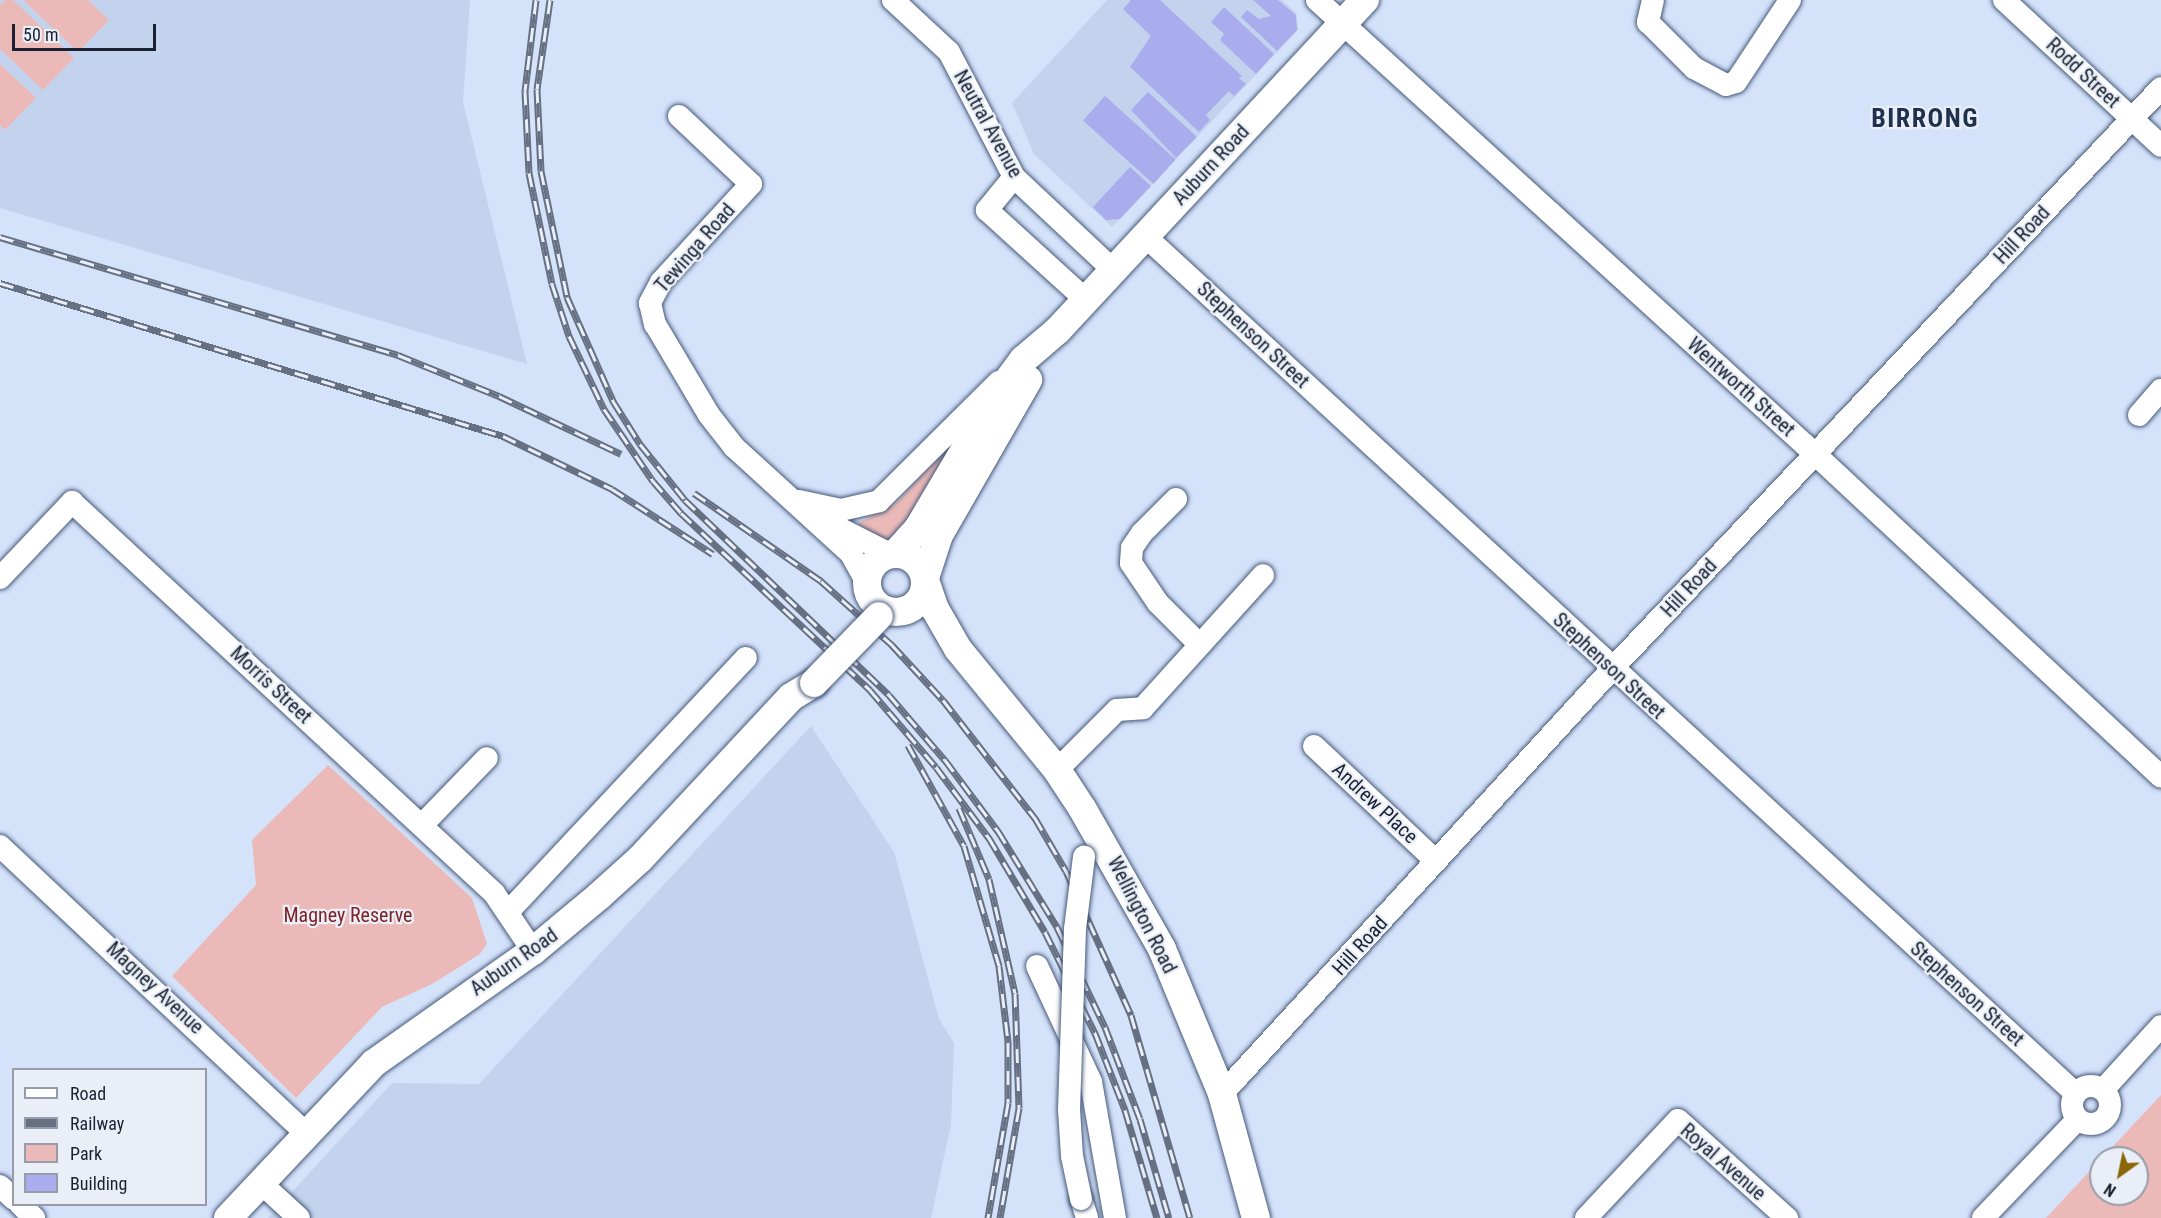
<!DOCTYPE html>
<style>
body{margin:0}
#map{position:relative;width:2161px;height:1218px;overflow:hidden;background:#d4e2fa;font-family:"Roboto Condensed",sans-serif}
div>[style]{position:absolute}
.built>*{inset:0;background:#c3d3ee}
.green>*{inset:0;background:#ebbab8}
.building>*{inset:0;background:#a9adee;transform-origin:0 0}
.roads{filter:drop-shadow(0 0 2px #46597b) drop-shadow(0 0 2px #46597b)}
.minor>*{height:22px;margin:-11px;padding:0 11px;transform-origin:11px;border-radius:11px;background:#fff}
.minor>.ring{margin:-11px;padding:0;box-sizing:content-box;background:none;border:22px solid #fff;border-radius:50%}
.major>*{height:28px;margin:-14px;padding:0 14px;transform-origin:14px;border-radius:14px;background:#fff}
.major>.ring{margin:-14px;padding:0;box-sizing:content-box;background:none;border:28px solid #fff;border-radius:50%}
.rail>*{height:7px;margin-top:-3.5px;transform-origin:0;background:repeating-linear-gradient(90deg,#eaeff7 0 14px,#667083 0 28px);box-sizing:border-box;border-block:2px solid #667083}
.bridges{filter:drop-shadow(0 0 2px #46597b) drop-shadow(0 0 2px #46597b)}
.minor-bridge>*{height:22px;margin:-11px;padding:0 11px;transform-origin:11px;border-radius:11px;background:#fff}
.major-bridge>*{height:28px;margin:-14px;padding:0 14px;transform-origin:14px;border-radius:14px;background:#fff}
span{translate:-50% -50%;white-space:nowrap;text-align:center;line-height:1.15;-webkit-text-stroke:4.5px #eaeff7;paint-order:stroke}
.street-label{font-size:20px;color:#1a2231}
.park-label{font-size:20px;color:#7d2328}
.district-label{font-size:26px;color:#203150;font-weight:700;letter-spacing:1.5px}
.legend{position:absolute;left:12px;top:1068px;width:195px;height:138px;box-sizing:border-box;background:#eaeff7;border:2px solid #979da8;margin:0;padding:8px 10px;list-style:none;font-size:18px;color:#1a2231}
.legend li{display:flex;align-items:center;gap:12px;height:30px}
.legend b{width:30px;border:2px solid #979da8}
.north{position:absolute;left:2089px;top:1146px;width:60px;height:60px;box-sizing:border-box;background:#eaeff7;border:2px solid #979da8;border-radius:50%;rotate:213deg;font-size:16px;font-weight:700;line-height:24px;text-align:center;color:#1a2231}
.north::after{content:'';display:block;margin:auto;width:21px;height:27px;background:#8c6506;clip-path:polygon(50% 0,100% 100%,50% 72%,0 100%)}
.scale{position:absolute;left:12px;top:24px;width:144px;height:27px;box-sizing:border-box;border:3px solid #1a2231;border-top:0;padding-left:8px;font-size:18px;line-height:21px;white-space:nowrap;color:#1a2231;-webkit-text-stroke:4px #eaeff7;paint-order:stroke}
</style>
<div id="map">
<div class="built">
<i style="clip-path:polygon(0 0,470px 0,463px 102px,527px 364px,0 208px)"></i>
<i style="clip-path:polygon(1107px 0,1282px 0,1296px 13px,1298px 30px,1112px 227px,1034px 154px,1012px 103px)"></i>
<i style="clip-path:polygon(811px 726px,894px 852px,939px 1019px,954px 1043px,951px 1124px,931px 1218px,268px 1218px,392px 1083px,479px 1084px)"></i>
</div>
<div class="green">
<i style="clip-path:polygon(5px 0,13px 0,74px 58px,43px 90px,0 49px,0 5px)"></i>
<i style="clip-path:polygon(23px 0,88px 0,109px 20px,78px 52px)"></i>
<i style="clip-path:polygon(0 64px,36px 98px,5px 130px,0 125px)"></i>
<i style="clip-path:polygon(961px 434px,905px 533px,882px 543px,858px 523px,895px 504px)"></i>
<i style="clip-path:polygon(328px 765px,472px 898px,487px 944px,480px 954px,432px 984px,382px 1007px,296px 1098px,172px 976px,256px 885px,252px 840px)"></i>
<i style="clip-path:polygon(2161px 1095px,2161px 1218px,2046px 1218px,2101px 1159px,2101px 1194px,2137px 1194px,2137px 1158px,2102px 1158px)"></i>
</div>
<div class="building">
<i style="clip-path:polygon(1131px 0,1160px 0,1242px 76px,1239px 78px,1246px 84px,1234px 96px,1229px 91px,1206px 115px,1210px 120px,1199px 132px,1130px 67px,1151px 36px,1123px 9px)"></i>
<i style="clip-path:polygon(1253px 0,1278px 0,1296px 15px,1297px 30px,1277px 51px,1241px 17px,1247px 10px,1259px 19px,1271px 16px)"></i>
<i style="clip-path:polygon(1224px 7px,1274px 54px,1256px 74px,1220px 40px,1224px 34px,1211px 22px)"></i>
<i style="clip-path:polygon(1148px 92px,1197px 137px,1176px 158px,1131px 110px)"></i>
<i style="left:1105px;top:96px;width:95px;height:33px;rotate:42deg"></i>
<i style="clip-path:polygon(1130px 167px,1151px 186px,1120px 219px,1106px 220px,1093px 207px)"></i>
</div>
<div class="roads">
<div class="minor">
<i style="left:893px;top:0;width:76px;rotate:42.9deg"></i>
<i style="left:949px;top:52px;width:141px;rotate:62.5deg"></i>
<i style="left:1014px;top:177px;width:136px;rotate:43.2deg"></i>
<i style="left:1317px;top:0;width:674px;rotate:42.35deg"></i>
<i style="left:1815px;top:454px;width:473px;rotate:43deg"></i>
<i style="left:1653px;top:0;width:23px;rotate:103deg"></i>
<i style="left:1648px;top:22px;width:65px;rotate:45deg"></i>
<i style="left:1694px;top:68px;width:36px;rotate:28deg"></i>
<i style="left:1726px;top:85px;width:10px;rotate:-17deg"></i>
<i style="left:1736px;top:82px;width:98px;rotate:-56.6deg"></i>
<i style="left:2004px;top:0;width:214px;rotate:42.9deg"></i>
<i style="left:679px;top:116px;width:99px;rotate:43.4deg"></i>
<i style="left:751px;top:184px;width:133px;rotate:132.6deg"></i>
<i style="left:661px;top:282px;width:24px;rotate:118deg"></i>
<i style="left:650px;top:303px;width:22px;rotate:77deg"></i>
<i style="left:655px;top:324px;width:106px;rotate:59.3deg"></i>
<i style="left:709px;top:415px;width:41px;rotate:52deg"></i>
<i style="left:734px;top:447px;width:159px;rotate:42.4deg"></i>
<i style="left:851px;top:554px;width:33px;rotate:61deg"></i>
<i style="left:1014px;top:177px;width:43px;rotate:129.3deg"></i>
<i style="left:987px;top:210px;width:134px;rotate:42.3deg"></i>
<i style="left:1145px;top:236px;width:1265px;rotate:42.66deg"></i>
<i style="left:2139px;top:415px;width:33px;rotate:-49deg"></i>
<i style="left:1176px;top:499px;width:48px;rotate:135deg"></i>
<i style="left:1142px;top:533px;width:18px;rotate:124deg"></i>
<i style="left:1132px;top:548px;width:15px;rotate:94deg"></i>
<i style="left:1131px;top:563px;width:48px;rotate:56deg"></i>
<i style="left:1158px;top:603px;width:59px;rotate:45deg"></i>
<i style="left:799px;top:501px;width:43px;rotate:12.1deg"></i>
<i style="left:841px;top:510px;width:39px;rotate:-13deg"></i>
<i style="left:879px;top:501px;width:169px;rotate:-44.8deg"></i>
<i style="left:833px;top:525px;width:64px;rotate:27deg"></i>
<i style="left:0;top:578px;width:105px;rotate:-46.5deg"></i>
<i style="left:72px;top:502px;width:575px;rotate:42.82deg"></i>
<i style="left:494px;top:893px;width:70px;rotate:56.1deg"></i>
<i style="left:1314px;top:746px;width:168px;rotate:43.3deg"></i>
<i style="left:1057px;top:770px;width:85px;rotate:-45deg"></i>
<i style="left:1117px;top:710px;width:26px;rotate:-4deg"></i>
<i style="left:1143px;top:708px;width:179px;rotate:-47.9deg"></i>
<i style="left:422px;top:825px;width:93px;rotate:-45.9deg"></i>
<i style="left:0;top:846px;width:421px;rotate:43.2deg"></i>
<i style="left:508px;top:912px;width:348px;rotate:-46.9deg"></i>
<i style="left:1037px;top:966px;width:128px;rotate:65deg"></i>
<i style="left:1091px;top:1082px;width:138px;rotate:80deg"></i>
<i class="ring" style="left:2072px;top:1086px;width:16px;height:16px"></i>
<i style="left:2103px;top:1090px;width:86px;rotate:-47.8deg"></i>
<i style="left:1222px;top:1094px;width:577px;rotate:-47.46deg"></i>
<i style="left:1612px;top:669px;width:799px;rotate:-46.62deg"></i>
<i style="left:262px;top:1184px;width:50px;rotate:42.6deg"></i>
<i style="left:0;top:1186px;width:19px;rotate:43deg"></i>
<i style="left:1081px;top:1199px;width:20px;rotate:72deg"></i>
<i style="left:20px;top:1204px;width:20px;rotate:45deg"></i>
<i style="left:1586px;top:1218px;width:134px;rotate:-46.8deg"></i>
<i style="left:1678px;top:1120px;width:147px;rotate:42deg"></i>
<i style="left:1983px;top:1218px;width:136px;rotate:-46.2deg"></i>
</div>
<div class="major">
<i class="ring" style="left:867px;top:554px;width:30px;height:30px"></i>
<i style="left:895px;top:554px;width:36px;rotate:-48deg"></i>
<i style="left:919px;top:527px;width:153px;rotate:-59.4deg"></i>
<i style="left:997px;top:395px;width:44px;rotate:-53.4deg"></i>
<i style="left:1023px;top:360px;width:46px;rotate:-40.6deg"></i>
<i style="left:1058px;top:330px;width:451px;rotate:-47.1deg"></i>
<i style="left:925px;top:578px;width:45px;rotate:-72deg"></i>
<i style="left:939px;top:535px;width:179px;rotate:-60.1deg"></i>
<i style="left:926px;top:583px;width:28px;rotate:71deg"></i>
<i style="left:935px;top:609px;width:46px;rotate:60.1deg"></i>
<i style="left:958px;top:649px;width:156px;rotate:50.7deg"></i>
<i style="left:1057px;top:770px;width:45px;rotate:56.7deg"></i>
<i style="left:1082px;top:808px;width:162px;rotate:60.4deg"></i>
<i style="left:1162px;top:949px;width:157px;rotate:67.5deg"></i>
<i style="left:1222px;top:1094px;width:129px;rotate:74.7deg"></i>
<i style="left:228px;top:1218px;width:213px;rotate:-46.7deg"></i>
<i style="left:374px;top:1063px;width:194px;rotate:-35.2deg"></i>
<i style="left:533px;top:951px;width:86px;rotate:-39.8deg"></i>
<i style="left:599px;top:896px;width:55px;rotate:-42.1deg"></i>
<i style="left:640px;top:859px;width:221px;rotate:-47deg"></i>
<i style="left:791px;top:697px;width:27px;rotate:-31deg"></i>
</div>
</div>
<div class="rail">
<i style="left:536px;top:0;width:92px;rotate:96.9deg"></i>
<i style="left:525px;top:91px;width:82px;rotate:87.2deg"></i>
<i style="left:529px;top:173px;width:113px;rotate:78.3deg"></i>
<i style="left:552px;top:284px;width:55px;rotate:71.9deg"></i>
<i style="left:569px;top:336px;width:81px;rotate:64.4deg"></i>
<i style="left:604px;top:409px;width:87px;rotate:55.8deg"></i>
<i style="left:653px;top:481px;width:43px;rotate:48.8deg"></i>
<i style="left:681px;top:513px;width:259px;rotate:43.1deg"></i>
<i style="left:870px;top:690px;width:101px;rotate:49.4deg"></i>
<i style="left:936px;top:767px;width:89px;rotate:53.3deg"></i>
<i style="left:989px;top:838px;width:109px;rotate:59.2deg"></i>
<i style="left:1045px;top:932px;width:113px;rotate:63.7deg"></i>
<i style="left:1095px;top:1033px;width:83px;rotate:68.7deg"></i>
<i style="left:1125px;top:1110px;width:113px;rotate:73.5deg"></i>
<i style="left:550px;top:0;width:90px;rotate:98.3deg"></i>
<i style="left:537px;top:89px;width:82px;rotate:87.2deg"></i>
<i style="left:541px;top:171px;width:129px;rotate:78.3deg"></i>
<i style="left:567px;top:297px;width:114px;rotate:66.1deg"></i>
<i style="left:613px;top:401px;width:51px;rotate:57.9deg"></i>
<i style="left:640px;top:444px;width:72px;rotate:51.2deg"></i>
<i style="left:685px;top:500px;width:282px;rotate:43.7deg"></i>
<i style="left:889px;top:695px;width:86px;rotate:49.3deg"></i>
<i style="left:945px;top:760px;width:89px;rotate:53.3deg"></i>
<i style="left:998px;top:831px;width:113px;rotate:58.4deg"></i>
<i style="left:1057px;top:927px;width:111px;rotate:64.4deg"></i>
<i style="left:1105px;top:1027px;width:98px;rotate:69.2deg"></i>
<i style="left:1140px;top:1119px;width:103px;rotate:73.7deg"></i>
<i style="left:0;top:237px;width:415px;rotate:16.5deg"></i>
<i style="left:398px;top:355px;width:109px;rotate:22.1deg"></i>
<i style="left:499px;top:396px;width:135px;rotate:25.4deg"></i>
<i style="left:0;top:283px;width:526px;rotate:16.92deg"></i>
<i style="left:503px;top:436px;width:121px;rotate:25.9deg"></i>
<i style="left:612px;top:489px;width:120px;rotate:32.8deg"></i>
<i style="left:694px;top:493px;width:155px;rotate:34.7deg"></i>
<i style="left:821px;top:581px;width:96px;rotate:42deg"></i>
<i style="left:892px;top:645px;width:75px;rotate:47.2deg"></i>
<i style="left:943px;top:700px;width:150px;rotate:52.1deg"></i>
<i style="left:1035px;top:818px;width:61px;rotate:59.7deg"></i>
<i style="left:1066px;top:871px;width:158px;rotate:65.7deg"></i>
<i style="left:1131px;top:1015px;width:211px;rotate:73.8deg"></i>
<i style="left:908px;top:745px;width:115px;rotate:61deg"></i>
<i style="left:964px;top:846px;width:125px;rotate:73.7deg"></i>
<i style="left:999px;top:966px;width:77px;rotate:83.2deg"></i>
<i style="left:1008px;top:1042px;width:61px;rotate:90deg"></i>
<i style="left:1008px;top:1103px;width:117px;rotate:99.9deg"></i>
<i style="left:959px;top:808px;width:77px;rotate:67.1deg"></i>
<i style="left:989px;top:879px;width:117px;rotate:77.2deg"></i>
<i style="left:1015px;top:993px;width:115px;rotate:88deg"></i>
<i style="left:1019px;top:1108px;width:112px;rotate:99.8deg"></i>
</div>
<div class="bridges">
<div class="minor-bridge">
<i style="left:1081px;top:1199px;width:44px;rotate:-101.8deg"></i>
<i style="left:1072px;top:1156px;width:46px;rotate:-93.7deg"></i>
<i style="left:1069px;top:1110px;width:181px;rotate:-88.1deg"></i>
<i style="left:1075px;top:929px;width:73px;rotate:-82.9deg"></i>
</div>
<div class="major-bridge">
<i style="left:814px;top:683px;width:93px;rotate:-45.9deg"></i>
</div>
</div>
<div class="street-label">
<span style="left:2083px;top:73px;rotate:43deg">Rodd Street</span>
<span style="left:988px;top:124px;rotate:61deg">Neutral Avenue</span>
<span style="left:1211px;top:165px;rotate:-47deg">Auburn Road</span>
<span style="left:2022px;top:235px;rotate:-47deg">Hill Road</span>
<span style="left:695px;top:248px;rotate:-49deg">Tewinga Road</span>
<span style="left:1253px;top:335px;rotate:43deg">Stephenson Street</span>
<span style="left:1741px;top:387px;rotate:42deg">Wentworth Street</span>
<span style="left:1689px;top:588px;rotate:-47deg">Hill Road</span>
<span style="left:1609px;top:666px;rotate:43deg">Stephenson Street</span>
<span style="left:271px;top:685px;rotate:43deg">Morris Street</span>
<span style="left:1375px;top:803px;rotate:43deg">Andrew Place</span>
<span style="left:1142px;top:915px;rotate:63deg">Wellington Road</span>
<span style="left:1360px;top:946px;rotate:-48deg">Hill Road</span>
<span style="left:514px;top:962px;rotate:-35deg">Auburn Road</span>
<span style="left:155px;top:988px;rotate:43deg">Magney Avenue</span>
<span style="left:1967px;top:994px;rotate:42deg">Stephenson Street</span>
<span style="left:1723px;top:1162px;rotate:41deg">Royal Avenue</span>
</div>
<div class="park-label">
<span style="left:348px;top:915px">Magney Reserve</span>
</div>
<div class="district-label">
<span style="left:1925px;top:119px">BIRRONG</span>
</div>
<ul class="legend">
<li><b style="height:8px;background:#fff"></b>Road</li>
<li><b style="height:8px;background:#667083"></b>Railway</li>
<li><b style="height:16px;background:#ebbab8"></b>Park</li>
<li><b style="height:16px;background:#a9adee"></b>Building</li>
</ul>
<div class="north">N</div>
<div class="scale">50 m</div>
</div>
